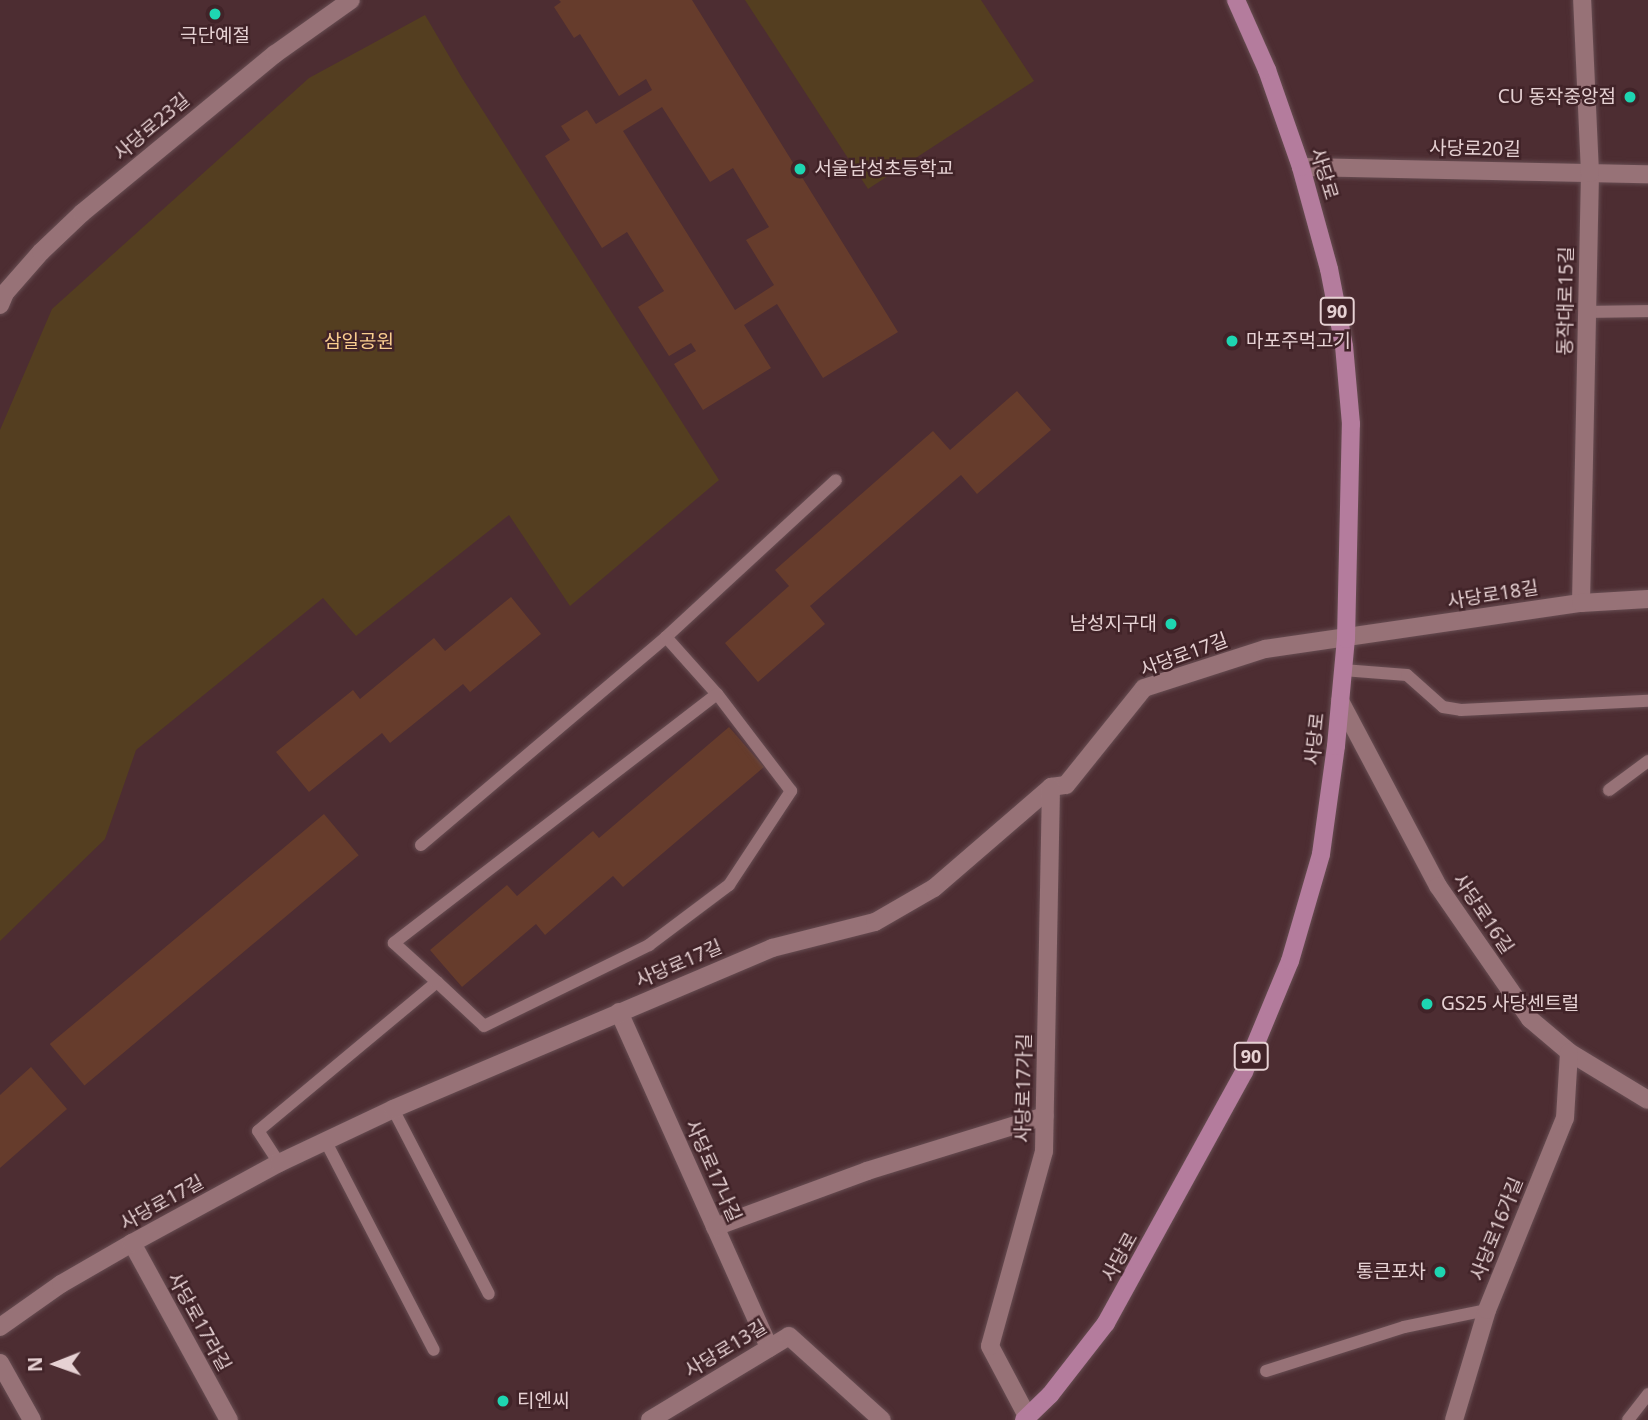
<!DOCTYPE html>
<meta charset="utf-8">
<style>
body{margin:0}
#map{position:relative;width:1648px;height:1420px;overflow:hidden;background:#4d2d32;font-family:"Noto Sans","Noto Sans KR",sans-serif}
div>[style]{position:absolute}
.green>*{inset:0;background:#543e20}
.building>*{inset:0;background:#663c2c;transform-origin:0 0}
.roads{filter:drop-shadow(0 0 2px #674d52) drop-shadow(0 0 2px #674d52)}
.service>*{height:12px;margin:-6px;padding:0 6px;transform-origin:6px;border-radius:6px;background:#977277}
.minor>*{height:18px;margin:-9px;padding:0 9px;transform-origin:9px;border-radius:9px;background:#977277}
.primary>*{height:18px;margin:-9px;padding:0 9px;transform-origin:9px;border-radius:9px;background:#b47c9d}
.dots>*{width:19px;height:19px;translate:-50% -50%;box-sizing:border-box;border:4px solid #412328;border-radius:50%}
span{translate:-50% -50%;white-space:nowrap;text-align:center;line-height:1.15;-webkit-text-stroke:5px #412328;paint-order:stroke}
.shield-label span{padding:2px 5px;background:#412328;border:2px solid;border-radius:5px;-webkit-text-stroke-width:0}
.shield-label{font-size:18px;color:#e6d1d3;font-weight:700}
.poi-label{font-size:19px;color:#e6d1d3}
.right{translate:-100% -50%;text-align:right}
.left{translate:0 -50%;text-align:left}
.street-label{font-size:19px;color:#e6d1d3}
.park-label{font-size:19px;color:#facd8f}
.north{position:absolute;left:21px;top:1329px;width:70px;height:70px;-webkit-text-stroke:5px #412328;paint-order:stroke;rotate:269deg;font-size:19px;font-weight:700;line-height:28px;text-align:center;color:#e6d1d3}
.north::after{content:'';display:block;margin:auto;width:24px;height:32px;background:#e6d1d3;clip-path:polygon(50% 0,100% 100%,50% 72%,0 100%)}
</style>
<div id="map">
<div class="green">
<i style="clip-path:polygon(745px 0,981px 0,1034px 81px,868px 189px)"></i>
<i style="clip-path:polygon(425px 15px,462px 78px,719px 480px,570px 606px,509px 515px,356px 636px,323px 598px,136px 750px,105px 839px,0 941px,0 430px,52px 309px,309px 78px)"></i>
</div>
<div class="building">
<i style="clip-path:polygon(evenodd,559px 0,692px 0,898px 332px,823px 378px,777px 304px,744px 325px,771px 368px,703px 410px,674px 364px,696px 351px,691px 343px,669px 356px,638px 307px,664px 291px,627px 232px,602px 248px,545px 156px,570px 140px,561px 126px,587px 110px,596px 124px,652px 90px,646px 79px,619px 96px,580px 34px,574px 38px,554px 7px,561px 2px,559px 0,662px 107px,710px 182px,733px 168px,769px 227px,746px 240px,774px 285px,735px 310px,623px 131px,662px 107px)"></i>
<i style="clip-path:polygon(1017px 391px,1051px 430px,977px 494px,961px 475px,810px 606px,825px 624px,758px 682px,725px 643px,789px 586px,775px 570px,933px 431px,950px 450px)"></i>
<i style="clip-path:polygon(511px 597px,541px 634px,470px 692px,463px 684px,390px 743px,382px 733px,309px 792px,276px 752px,353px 690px,360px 699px,434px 638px,445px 651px)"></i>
<i style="clip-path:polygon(729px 727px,764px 767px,623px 887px,613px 876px,545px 935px,536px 924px,462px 987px,430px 950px,507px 885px,517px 896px,593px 831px,599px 838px)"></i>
<i style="left:324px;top:814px;width:54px;height:358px;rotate:50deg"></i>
<i style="clip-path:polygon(31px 1067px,67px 1109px,0 1168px,0 1095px)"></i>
</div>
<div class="roads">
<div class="service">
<i style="left:1587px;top:312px;width:61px;rotate:-0.9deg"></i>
<i style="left:666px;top:637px;width:231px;rotate:-42.7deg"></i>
<i style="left:1343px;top:670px;width:64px;rotate:4.5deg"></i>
<i style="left:1407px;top:675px;width:48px;rotate:41.6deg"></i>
<i style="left:1443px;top:707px;width:18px;rotate:9deg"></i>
<i style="left:1461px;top:710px;width:187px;rotate:-2.8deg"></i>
<i style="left:1609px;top:790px;width:49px;rotate:-36.6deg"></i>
<i style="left:421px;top:845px;width:321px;rotate:-40.3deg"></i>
<i style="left:666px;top:637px;width:76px;rotate:48.2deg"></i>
<i style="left:393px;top:1109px;width:208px;rotate:62.6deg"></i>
<i style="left:326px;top:1142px;width:234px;rotate:62.6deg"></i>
<i style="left:279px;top:1163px;width:38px;rotate:-123deg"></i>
<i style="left:258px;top:1131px;width:233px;rotate:-39.8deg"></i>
<i style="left:437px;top:982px;width:64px;rotate:43.1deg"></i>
<i style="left:484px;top:1026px;width:184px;rotate:-26.1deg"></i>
<i style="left:649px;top:945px;width:100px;rotate:-36.9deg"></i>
<i style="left:729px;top:885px;width:113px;rotate:-56.6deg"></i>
<i style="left:791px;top:791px;width:122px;rotate:-127.3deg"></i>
<i style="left:717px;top:694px;width:408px;rotate:142.4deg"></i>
<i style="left:394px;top:943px;width:58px;rotate:42.2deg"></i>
<i style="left:1266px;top:1371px;width:145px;rotate:-17.7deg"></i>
<i style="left:1404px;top:1327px;width:85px;rotate:-11.6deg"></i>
<i style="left:1628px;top:1420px;width:33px;rotate:-52deg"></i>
</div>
<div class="minor">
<i style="left:1301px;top:167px;width:347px;rotate:1.2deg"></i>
<i style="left:0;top:305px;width:13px;rotate:-67deg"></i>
<i style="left:5px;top:293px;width:55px;rotate:-48.7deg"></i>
<i style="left:41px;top:252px;width:57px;rotate:-43.6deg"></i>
<i style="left:82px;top:213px;width:250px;rotate:-39.5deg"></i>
<i style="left:275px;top:54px;width:93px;rotate:-35.4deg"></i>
<i style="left:1581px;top:603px;width:430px;rotate:-88.8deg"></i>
<i style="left:1590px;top:173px;width:173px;rotate:-92.6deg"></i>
<i style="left:1340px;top:701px;width:209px;rotate:62.1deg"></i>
<i style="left:1438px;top:886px;width:162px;rotate:55.3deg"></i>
<i style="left:1530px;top:1019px;width:51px;rotate:40.2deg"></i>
<i style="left:1569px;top:1052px;width:92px;rotate:31.3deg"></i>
<i style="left:619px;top:1012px;width:368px;rotate:65.9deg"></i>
<i style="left:715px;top:1227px;width:162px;rotate:-20.2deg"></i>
<i style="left:867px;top:1171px;width:186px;rotate:-17.2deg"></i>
<i style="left:132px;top:1243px;width:202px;rotate:61.3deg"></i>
<i style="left:0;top:1327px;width:75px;rotate:-35.2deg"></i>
<i style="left:61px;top:1284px;width:82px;rotate:-30deg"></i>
<i style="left:132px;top:1243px;width:167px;rotate:-28.6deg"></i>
<i style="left:279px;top:1163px;width:126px;rotate:-25.3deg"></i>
<i style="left:393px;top:1109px;width:412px;rotate:-23deg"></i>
<i style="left:772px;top:948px;width:106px;rotate:-14.2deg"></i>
<i style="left:875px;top:922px;width:68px;rotate:-30deg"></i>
<i style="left:934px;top:888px;width:155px;rotate:-40.8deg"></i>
<i style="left:1051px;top:787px;width:15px;rotate:-8deg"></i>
<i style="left:1066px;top:785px;width:124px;rotate:-51.2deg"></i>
<i style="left:1144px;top:688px;width:127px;rotate:-17.9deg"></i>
<i style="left:1265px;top:649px;width:319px;rotate:-8.3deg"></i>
<i style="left:1581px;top:603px;width:67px;rotate:-3.4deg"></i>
<i style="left:0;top:1363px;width:65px;rotate:60.7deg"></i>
<i style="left:1027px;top:1416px;width:79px;rotate:-117.9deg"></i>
<i style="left:990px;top:1346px;width:202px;rotate:-74.5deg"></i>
<i style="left:1044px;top:1151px;width:364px;rotate:-88.9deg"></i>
<i style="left:650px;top:1420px;width:162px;rotate:-31.1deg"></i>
<i style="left:789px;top:1336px;width:125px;rotate:42.1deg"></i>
<i style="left:1454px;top:1420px;width:115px;rotate:-73.3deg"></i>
<i style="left:1487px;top:1310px;width:207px;rotate:-67.9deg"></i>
<i style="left:1565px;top:1118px;width:66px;rotate:-86.5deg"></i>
</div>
<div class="primary">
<i style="left:1024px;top:1420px;width:36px;rotate:-44deg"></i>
<i style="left:1050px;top:1395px;width:91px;rotate:-52.1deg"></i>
<i style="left:1106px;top:1323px;width:286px;rotate:-61.2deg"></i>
<i style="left:1244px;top:1072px;width:120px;rotate:-67.5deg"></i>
<i style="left:1290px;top:961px;width:111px;rotate:-73.8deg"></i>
<i style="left:1321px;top:854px;width:109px;rotate:-82.1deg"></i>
<i style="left:1336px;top:746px;width:107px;rotate:-84.7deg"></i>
<i style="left:1346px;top:639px;width:215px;rotate:-88.7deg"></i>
<i style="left:1351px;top:424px;width:78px;rotate:-95.1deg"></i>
<i style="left:1344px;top:346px;width:78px;rotate:-101deg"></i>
<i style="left:1329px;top:269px;width:106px;rotate:-105.4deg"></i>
<i style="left:1301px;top:167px;width:103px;rotate:-109.3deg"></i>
<i style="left:1267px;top:70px;width:77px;rotate:-113.9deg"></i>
</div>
</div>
<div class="dots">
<i style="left:215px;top:14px;background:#1ed5b1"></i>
<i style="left:1630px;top:97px;background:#1ed5b1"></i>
<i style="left:800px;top:169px;background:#1ed5b1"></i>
<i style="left:1232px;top:341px;background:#1ed5b1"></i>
<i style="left:1171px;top:624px;background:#1ed5b1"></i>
<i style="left:1427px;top:1004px;background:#1ed5b1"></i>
<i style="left:1440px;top:1272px;background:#1ed5b1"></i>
<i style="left:503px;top:1401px;background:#1ed5b1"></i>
</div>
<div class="shield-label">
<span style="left:1337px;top:311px">90</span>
<span style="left:1251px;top:1056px">90</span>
</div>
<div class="poi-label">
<span style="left:215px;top:36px">극단예절</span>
<span class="right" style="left:1616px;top:97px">CU 동작중앙점</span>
<span class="left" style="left:814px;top:169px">서울남성초등학교</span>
<span class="left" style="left:1246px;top:341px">마포주먹고기</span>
<span class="right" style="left:1157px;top:624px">남성지구대</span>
<span class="left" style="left:1441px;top:1004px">GS25 사당센트럴</span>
<span class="right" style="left:1426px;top:1272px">통큰포차</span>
<span class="left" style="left:517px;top:1401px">티엔씨</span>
</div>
<div class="street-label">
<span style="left:152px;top:127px;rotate:-40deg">사당로23길</span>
<span style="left:1475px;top:149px;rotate:1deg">사당로20길</span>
<span style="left:1324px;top:174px;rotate:73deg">사당로</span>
<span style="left:1566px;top:301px;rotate:-89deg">동작대로15길</span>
<span style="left:1493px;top:595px;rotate:-9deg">사당로18길</span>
<span style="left:1184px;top:655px;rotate:-20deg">사당로17길</span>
<span style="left:1315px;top:739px;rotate:-84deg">사당로</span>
<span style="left:1483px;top:914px;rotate:56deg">사당로16길</span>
<span style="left:679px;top:964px;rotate:-23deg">사당로17길</span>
<span style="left:1024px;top:1088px;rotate:-89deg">사당로17가길</span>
<span style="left:713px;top:1171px;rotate:66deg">사당로17나길</span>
<span style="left:162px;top:1203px;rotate:-29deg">사당로17길</span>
<span style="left:1497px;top:1229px;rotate:-68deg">사당로16가길</span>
<span style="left:1120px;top:1257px;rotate:-61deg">사당로</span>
<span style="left:199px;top:1322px;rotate:61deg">사당로17라길</span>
<span style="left:726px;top:1349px;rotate:-31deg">사당로13길</span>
</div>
<div class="park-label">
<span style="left:359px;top:342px">삼일공원</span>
</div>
<div class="north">N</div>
</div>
